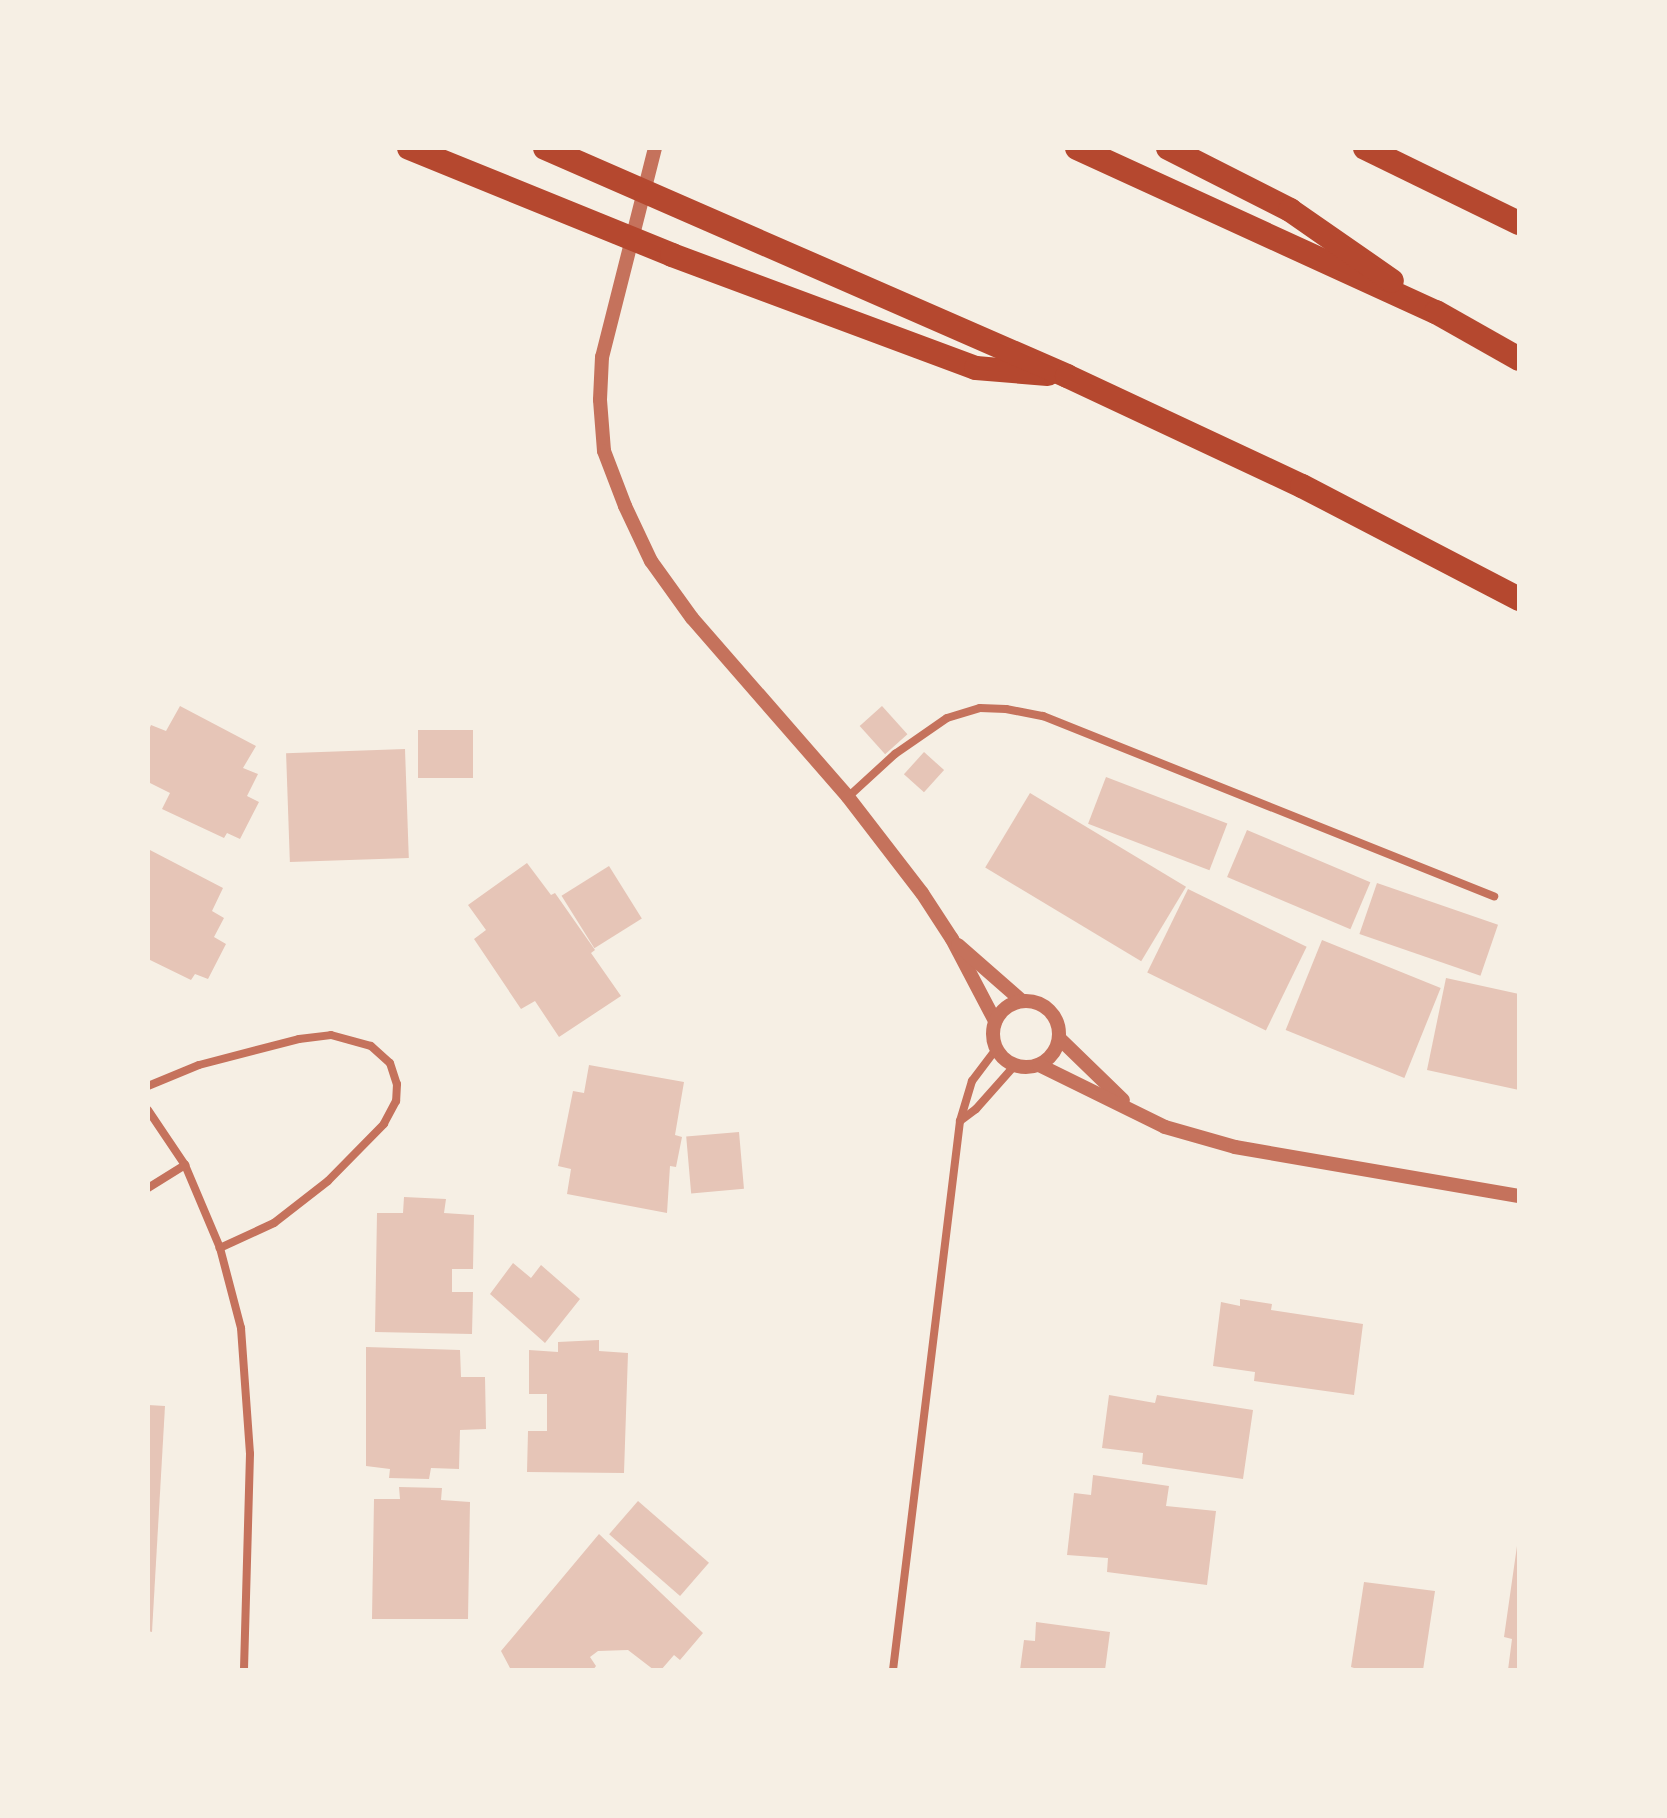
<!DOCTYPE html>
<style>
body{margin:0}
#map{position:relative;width:1667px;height:1818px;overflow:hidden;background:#f6efe4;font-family:"Public Sans",sans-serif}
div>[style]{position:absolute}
.building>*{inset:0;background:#e6c5b7;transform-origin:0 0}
.minor>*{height:8px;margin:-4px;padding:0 4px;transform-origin:4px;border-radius:4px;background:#c5725c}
.tertiary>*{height:14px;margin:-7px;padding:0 7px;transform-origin:7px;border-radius:7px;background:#c5725c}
.tertiary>.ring{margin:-7px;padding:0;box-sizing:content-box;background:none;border:14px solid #c5725c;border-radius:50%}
.motorway>*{height:24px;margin:-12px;padding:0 12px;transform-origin:12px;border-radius:12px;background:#b5482f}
span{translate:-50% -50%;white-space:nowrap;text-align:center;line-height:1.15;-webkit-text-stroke:8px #f6efe4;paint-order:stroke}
.frame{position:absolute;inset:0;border:150px solid #f6efe4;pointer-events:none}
</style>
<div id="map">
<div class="building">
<i style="clip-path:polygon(180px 706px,256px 746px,243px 768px,258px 774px,247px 796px,259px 802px,240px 839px,227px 833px,224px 838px,162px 809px,170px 793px,148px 782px,148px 732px,151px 725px,166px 731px)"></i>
<i style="left:882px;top:706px;width:38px;height:30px;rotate:48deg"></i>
<i style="left:473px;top:730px;width:48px;height:55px;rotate:90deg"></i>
<i style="left:405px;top:749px;width:109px;height:119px;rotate:88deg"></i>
<i style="left:924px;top:752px;width:27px;height:30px;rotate:42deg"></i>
<i style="left:1106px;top:777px;width:130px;height:50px;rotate:21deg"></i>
<i style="left:1030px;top:793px;width:182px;height:87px;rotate:31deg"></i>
<i style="left:1247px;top:830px;width:134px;height:51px;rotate:23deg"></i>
<i style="clip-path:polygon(148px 849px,223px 888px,212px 911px,224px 918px,214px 937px,226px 944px,208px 979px,195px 974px,191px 980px,148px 959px)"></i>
<i style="clip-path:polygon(527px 863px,551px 895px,555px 893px,595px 950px,591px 953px,621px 996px,559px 1037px,535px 1001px,521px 1009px,474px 939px,486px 930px,468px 905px)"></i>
<i style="left:609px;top:866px;width:62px;height:56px;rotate:58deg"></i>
<i style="left:1377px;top:883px;width:128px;height:54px;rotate:19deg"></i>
<i style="left:1188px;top:889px;width:132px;height:93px;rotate:26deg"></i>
<i style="left:1322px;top:940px;width:128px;height:97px;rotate:22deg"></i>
<i style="clip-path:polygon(1446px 978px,1519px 994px,1519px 1090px,1427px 1070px)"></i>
<i style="clip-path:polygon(589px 1065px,684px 1082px,675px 1135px,682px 1137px,676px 1167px,670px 1166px,667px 1213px,567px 1194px,571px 1169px,558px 1166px,573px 1091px,584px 1093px)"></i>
<i style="left:739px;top:1132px;width:57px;height:53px;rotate:85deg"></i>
<i style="clip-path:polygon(404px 1197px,446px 1199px,444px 1213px,474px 1215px,473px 1269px,452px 1269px,452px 1292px,473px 1292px,472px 1334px,375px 1332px,377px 1213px,403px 1213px)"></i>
<i style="clip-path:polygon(513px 1263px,531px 1278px,541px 1265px,580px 1299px,545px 1343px,490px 1294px)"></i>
<i style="clip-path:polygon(1240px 1299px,1272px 1304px,1271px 1310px,1363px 1324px,1354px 1395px,1254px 1381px,1255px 1372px,1213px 1366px,1221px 1302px,1240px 1306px)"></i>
<i style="clip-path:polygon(599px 1340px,599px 1351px,628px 1353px,624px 1473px,527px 1472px,528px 1431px,547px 1431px,547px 1394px,529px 1394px,529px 1350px,558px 1352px,558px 1342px)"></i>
<i style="clip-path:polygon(366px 1347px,460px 1350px,461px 1377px,485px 1377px,486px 1429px,460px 1430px,459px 1469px,431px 1468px,429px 1479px,389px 1478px,390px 1469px,366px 1466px)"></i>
<i style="clip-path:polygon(1109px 1395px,1155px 1403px,1157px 1395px,1253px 1410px,1243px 1479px,1142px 1464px,1143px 1453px,1102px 1448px)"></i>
<i style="clip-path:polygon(148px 1405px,165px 1406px,152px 1632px,148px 1631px)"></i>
<i style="clip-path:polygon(1093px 1475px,1169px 1486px,1166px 1506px,1216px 1511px,1207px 1585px,1107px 1572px,1108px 1558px,1067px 1555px,1074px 1493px,1091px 1495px)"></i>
<i style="clip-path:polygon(399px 1487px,442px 1488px,441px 1500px,470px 1502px,468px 1619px,372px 1619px,374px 1499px,400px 1499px)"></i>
<i style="left:638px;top:1501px;width:94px;height:44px;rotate:41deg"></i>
<i style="clip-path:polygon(599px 1534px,703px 1633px,680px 1660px,674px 1655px,661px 1670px,654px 1670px,628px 1650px,598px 1651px,590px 1657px,596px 1666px,593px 1670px,511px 1670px,501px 1651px)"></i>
<i style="clip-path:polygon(1517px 1546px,1519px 1670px,1508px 1670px,1512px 1639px,1504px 1637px)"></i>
<i style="clip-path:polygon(1364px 1582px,1435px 1591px,1423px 1670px,1360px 1670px,1351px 1667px)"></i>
<i style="clip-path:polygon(1036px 1622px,1110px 1632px,1105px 1670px,1020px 1670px,1024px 1640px,1035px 1641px)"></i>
</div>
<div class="minor">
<i style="left:848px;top:797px;width:64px;rotate:-42.5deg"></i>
<i style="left:895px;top:754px;width:63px;rotate:-34.7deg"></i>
<i style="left:947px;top:718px;width:34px;rotate:-17deg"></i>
<i style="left:980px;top:708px;width:26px;rotate:2deg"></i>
<i style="left:1006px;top:709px;width:38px;rotate:11deg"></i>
<i style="left:1043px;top:716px;width:486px;rotate:21.8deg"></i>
<i style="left:148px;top:1086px;width:55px;rotate:-22.4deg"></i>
<i style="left:199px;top:1065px;width:103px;rotate:-14.6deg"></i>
<i style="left:299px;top:1039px;width:32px;rotate:-7deg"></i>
<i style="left:331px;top:1035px;width:41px;rotate:15.4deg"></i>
<i style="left:371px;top:1046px;width:25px;rotate:42deg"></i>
<i style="left:390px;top:1063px;width:22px;rotate:72deg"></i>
<i style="left:397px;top:1084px;width:17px;rotate:93deg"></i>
<i style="left:396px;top:1101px;width:26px;rotate:118deg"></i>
<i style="left:384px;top:1124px;width:80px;rotate:134.5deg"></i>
<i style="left:328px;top:1181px;width:68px;rotate:142.1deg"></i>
<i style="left:274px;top:1223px;width:60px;rotate:155.2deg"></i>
<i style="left:148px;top:1110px;width:66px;rotate:56.1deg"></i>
<i style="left:185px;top:1165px;width:90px;rotate:67.1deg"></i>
<i style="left:220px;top:1248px;width:83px;rotate:75.3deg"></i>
<i style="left:241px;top:1328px;width:126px;rotate:85.9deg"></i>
<i style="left:250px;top:1454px;width:216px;rotate:91.6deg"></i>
<i style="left:960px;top:1121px;width:20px;rotate:-37deg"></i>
<i style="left:976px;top:1109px;width:59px;rotate:-48.4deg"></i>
<i style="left:148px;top:1188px;width:44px;rotate:-31.9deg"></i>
<i style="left:893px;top:1670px;width:553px;rotate:-83.04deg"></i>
<i style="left:960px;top:1121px;width:42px;rotate:-73.3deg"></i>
<i style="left:972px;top:1081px;width:40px;rotate:-53deg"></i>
</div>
<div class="tertiary">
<i style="left:655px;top:148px;width:216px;rotate:104.2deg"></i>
<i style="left:602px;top:357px;width:43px;rotate:92.7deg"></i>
<i style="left:600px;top:400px;width:51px;rotate:85.5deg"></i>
<i style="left:604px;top:451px;width:59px;rotate:69.1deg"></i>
<i style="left:625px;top:506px;width:61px;rotate:64.7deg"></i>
<i style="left:651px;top:561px;width:70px;rotate:54.3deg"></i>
<i style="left:692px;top:618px;width:237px;rotate:48.9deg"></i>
<i style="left:848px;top:797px;width:121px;rotate:52.4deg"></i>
<i style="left:922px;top:893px;width:55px;rotate:56.9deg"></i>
<i style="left:952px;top:939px;width:93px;rotate:62.3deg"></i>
<i style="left:958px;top:945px;width:85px;rotate:41.2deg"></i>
<i class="ring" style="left:993px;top:1001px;width:52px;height:52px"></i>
<i style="left:1059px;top:1038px;width:89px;rotate:44.1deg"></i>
<i style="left:1039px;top:1065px;width:140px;rotate:26.2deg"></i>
<i style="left:1165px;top:1127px;width:73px;rotate:15.9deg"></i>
<i style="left:1235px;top:1147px;width:288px;rotate:9.8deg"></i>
</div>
<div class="motorway">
<i style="left:409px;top:148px;width:284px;rotate:22.1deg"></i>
<i style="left:672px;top:255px;width:324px;rotate:20.4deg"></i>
<i style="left:976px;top:368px;width:72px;rotate:4.8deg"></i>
<i style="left:545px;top:148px;width:570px;rotate:23.59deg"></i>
<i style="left:1067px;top:376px;width:259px;rotate:25.1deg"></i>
<i style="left:1302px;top:486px;width:245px;rotate:27.5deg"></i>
<i style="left:1077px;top:148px;width:395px;rotate:24.6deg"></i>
<i style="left:1436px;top:312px;width:95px;rotate:29.5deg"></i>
<i style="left:1168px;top:148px;width:137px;rotate:26.9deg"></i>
<i style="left:1290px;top:210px;width:124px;rotate:34.8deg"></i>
<i style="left:1365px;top:148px;width:171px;rotate:26deg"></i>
</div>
<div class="frame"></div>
</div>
